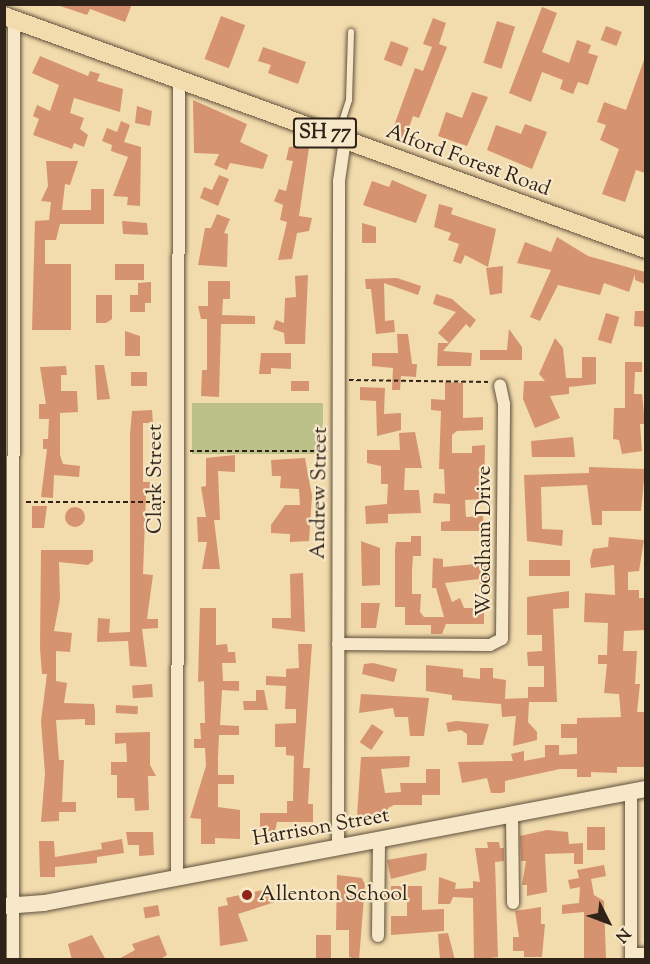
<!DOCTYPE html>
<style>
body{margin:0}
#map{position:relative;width:650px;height:964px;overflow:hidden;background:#f2dbac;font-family:"Sorts Mill Goudy",serif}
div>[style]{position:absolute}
.green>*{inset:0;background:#bcc089;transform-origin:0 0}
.building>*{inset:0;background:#d5946f;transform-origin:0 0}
.round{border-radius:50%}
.path>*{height:1.5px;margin-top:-0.75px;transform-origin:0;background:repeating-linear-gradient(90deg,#2f2218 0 4.5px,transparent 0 7.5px)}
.roads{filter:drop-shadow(0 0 2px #60503d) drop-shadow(0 0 2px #60503d)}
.lane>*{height:6px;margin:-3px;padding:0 3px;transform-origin:3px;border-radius:3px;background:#f7e8c9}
.street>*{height:12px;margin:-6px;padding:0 6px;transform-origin:6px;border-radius:6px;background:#f7e8c9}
.secondary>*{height:16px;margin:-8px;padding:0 8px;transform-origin:8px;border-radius:8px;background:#f7e8c9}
.primary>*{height:18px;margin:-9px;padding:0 9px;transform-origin:9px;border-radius:9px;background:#f2dbac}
.dots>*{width:16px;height:16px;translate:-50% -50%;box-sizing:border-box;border:3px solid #f7e8c9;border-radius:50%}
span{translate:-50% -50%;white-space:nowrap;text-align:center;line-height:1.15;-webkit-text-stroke:4.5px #f7e8c9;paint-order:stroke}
.shield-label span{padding:2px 4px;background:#f7e8c9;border:2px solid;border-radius:4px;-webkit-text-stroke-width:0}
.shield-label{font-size:20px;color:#2f2218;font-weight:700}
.street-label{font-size:21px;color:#2f2218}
.poi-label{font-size:21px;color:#2f2218}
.left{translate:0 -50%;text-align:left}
.frame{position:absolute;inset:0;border:6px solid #2f2218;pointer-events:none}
.north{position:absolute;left:578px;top:892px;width:60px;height:60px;-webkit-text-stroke:4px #f7e8c9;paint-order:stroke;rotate:132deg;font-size:16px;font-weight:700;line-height:24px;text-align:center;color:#2f2218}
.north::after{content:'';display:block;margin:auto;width:21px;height:27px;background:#2f2218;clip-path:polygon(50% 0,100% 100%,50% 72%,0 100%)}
</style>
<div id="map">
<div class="green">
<i style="left:192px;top:403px;width:131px;height:51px"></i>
</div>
<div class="building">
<i style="clip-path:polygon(80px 4px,132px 4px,125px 22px,90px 9px,87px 15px,60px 6px)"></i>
<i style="clip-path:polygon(542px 7px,557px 13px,542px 52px,569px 63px,577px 40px,591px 45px,588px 53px,598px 56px,588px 85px,578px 82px,573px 94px,560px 89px,563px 80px,542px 72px,531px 102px,509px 93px)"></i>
<i style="left:221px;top:16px;width:26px;height:46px;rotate:21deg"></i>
<i style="clip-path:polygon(433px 18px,446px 23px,439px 44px,447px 47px,419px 118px,413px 116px,405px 139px,391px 134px,415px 68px,423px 71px,432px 47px,423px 44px)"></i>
<i style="left:497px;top:21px;width:19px;height:44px;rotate:18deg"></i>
<i style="left:606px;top:26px;width:17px;height:15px;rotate:21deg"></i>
<i style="left:391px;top:41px;width:19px;height:20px;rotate:21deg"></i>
<i style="clip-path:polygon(263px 47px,306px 62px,298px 84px,268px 73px,271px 65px,258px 61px)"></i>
<i style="clip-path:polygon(40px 56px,88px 76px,90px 71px,100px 74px,97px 81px,123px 89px,120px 112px,74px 98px,70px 113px,84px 118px,80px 129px,88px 135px,84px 147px,74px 143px,72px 149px,33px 135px,39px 119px,33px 116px,37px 105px,50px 111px,59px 85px,32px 73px)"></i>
<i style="clip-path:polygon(644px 60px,645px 173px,636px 170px,625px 202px,602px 194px,619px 149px,600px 140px,606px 125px,597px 122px,604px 102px,626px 110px)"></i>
<i style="clip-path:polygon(472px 92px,488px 97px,467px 146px,438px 136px,446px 112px,462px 118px)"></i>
<i style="clip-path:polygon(193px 100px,247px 124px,240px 142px,268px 155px,263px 169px,230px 163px,227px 170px,214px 165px,219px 154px,194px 153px)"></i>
<i style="clip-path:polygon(137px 106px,152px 111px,150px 126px,135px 123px)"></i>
<i style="clip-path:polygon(121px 121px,130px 125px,124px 142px,141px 147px,140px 206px,127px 205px,128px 197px,113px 196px,128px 157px,111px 151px,112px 145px,102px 141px,107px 128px,117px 132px)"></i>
<i style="clip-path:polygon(525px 124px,547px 132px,532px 169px,487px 150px,496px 125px,521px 134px)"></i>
<i style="clip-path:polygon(298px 146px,309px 148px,299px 216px,312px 218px,309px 231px,297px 233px,292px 259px,278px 260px,287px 222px,280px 220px,283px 205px,274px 201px,279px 189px,286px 191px,293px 161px,286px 160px,289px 147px)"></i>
<i style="clip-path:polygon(46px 161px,78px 161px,70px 185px,65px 184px,62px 210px,91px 210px,91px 189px,104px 189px,104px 224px,60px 224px,56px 240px,45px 240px,45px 264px,71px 264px,71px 330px,32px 330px,35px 221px,49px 220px,51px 202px,41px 201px,48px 186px)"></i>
<i style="clip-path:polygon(219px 175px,229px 179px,218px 206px,200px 198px,204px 187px,212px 190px)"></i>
<i style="clip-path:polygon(392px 180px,427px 195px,416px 223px,363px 205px,372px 181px,389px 187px)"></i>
<i style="clip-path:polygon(439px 204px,453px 208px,451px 214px,496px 229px,488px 267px,465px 255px,461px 264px,453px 261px,459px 244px,448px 240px,451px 233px,434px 227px)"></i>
<i style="clip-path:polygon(217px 214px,230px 219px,224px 233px,228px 234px,227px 267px,198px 265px,205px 228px,211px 228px)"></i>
<i style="clip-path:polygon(122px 221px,147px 223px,148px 235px,123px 234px)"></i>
<i style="clip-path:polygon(362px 223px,376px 227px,376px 243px,362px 243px)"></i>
<i style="clip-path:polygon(557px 237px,588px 256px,645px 272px,645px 284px,635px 280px,635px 274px,629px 292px,604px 283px,600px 295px,558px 285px,540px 321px,530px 317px,551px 270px,517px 263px,525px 242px,551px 252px)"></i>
<i style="left:115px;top:264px;width:29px;height:16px"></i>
<i style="clip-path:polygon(503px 266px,502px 293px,490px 295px,486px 268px)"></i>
<i style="clip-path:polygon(308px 275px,305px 344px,285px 344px,284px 333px,273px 329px,276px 320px,284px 323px,285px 298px,296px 297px,295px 276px)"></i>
<i style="clip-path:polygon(397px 278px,421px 286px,418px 295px,384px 283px,385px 321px,394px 320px,395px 332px,376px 334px,371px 289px,366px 289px,365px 279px)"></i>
<i style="clip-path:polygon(208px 281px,230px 281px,230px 299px,223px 299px,222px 315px,255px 316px,255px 324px,221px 324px,219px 397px,201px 396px,202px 370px,207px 370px,207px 319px,201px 319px,198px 306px,208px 306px)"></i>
<i style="clip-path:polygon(151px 282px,151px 303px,145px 303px,145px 312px,130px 312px,130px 295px,138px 295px,138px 283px)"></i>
<i style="clip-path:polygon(436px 294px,452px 299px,476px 320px,470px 328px,466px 324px,443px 351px,472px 353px,471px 366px,437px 366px,438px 343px,449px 343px,438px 333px,456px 312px,433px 304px)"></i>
<i style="clip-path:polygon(96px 295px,112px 295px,112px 319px,106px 323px,96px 323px)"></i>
<i style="clip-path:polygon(635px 311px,645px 311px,645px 327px,634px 326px)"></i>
<i style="left:606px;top:313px;width:14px;height:28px;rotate:17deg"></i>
<i style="clip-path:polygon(509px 329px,522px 347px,522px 360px,480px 360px,480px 350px,507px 350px)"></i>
<i style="clip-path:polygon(125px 331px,140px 336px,140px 356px,125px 356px)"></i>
<i style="clip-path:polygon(397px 334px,408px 334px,412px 364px,417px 364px,416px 377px,401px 376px,400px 390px,392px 390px,393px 368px,372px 366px,372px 353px,398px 353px)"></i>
<i style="clip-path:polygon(555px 338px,563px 348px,566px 378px,582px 378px,582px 357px,596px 357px,596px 384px,569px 387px,569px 394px,550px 396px,560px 418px,535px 428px,523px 399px,524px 381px,545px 381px,539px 374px)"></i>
<i style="clip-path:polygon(261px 353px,291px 353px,291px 369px,271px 368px,271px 374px,259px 374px)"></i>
<i style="clip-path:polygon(625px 362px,642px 362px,642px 372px,635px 372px,634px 394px,642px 394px,645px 424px,640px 424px,642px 451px,622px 454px,619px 440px,613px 439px,614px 408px,625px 408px)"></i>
<i style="clip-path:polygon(95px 365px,104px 365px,110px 399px,97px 400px)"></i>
<i style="clip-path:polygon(66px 366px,67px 375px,61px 375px,61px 391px,77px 391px,78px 412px,60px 413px,60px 455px,63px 464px,80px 466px,79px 477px,54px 475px,53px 498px,41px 497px,47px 449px,43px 449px,43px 439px,48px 439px,49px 419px,39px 419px,39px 404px,46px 404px,40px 367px)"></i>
<i style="left:131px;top:372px;width:16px;height:14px"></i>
<i style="left:291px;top:381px;width:18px;height:10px"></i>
<i style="clip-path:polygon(445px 382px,463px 383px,463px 418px,483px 417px,483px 430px,457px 431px,452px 435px,452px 453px,472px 453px,472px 446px,485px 445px,484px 499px,465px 500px,466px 517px,483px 516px,484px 531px,441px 531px,441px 522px,450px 521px,450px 504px,433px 503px,434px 493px,445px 494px,444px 469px,439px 469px,441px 411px,431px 410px,431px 399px,445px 400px)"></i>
<i style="clip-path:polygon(360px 387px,385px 388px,384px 414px,401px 413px,401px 430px,377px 436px,376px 401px,360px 400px)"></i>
<i style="clip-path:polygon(152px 410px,153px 423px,143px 423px,143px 482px,152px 482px,153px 495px,146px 495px,143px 574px,153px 575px,147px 619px,158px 619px,158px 628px,142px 629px,147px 667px,130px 666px,128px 641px,97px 642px,98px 618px,110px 619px,109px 633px,130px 632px,130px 434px,132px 411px)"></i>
<i style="clip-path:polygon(415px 432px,422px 468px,405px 468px,404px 490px,419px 490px,421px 513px,388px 514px,388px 523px,366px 524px,365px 506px,387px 504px,388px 484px,381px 484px,381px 466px,367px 463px,367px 450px,400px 450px,399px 433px)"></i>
<i style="clip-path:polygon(573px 437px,575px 457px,532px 457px,531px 441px)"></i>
<i style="clip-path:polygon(235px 455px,235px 472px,218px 471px,220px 520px,214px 520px,220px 569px,202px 569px,207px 542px,198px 542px,197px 517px,206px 517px,201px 487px,206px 486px,206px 458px)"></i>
<i style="clip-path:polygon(305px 458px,312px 496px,309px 541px,290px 542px,290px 534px,271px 533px,271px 525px,285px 505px,300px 505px,299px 489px,280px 488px,281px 476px,272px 476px,271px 460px)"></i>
<i style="clip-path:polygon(589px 467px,645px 469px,641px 511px,602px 511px,602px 525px,592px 525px,587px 485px,541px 487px,542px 529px,563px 530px,562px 546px,527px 541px,524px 475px,589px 473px)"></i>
<i style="clip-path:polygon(32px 506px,47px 506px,44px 528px,32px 528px)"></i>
<i class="round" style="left:65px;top:507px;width:20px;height:20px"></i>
<i style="clip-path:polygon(411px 536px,421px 536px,421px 556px,413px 556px,412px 571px,412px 594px,421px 594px,420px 612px,424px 617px,444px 617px,436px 588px,432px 588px,433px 558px,443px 559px,443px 567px,486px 563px,490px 582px,480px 584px,479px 579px,445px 583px,452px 602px,460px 598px,464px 608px,484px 608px,484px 624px,446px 624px,442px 634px,431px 634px,431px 625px,405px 625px,405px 607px,395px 607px,395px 549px,396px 542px,411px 542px)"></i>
<i style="clip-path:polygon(609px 537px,644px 540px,639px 571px,628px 572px,628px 590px,639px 590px,639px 598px,645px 598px,645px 630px,624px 631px,623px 651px,637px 651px,635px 684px,640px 684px,637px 712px,645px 712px,645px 767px,617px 767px,617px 773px,591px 772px,591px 777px,577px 777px,577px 769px,560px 769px,505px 781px,505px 792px,501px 793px,491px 793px,487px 778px,462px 783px,458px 762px,513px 761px,511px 754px,524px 751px,524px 761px,545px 757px,545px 745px,559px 745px,559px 755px,577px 754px,577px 738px,561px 738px,561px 724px,577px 724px,577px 718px,621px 717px,619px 694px,604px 693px,607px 664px,598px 664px,598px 655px,607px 655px,608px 623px,584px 622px,585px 593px,615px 595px,614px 565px,591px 568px,590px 560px,593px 549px,608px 547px)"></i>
<i style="clip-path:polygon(361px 541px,380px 548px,380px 585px,362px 586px)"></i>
<i style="clip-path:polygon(41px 550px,93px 550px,93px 561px,88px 565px,59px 562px,60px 599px,54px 631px,72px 633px,70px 652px,56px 651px,56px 681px,67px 683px,64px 703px,94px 704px,95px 711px,95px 725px,85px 725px,85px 719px,56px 720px,59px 760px,64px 760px,62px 802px,76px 802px,76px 812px,59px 812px,59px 821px,41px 822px,45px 774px,41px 721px,47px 674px,42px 674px,40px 649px)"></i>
<i style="left:529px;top:560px;width:41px;height:16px"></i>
<i style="clip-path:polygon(303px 573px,305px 632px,272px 628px,272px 618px,291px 618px,290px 574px)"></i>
<i style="clip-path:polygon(569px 591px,569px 608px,553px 609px,557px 702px,529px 702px,528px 722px,537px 732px,537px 740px,513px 746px,516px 716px,502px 717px,501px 704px,452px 700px,452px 695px,426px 691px,426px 665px,463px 669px,463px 677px,480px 679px,480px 668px,493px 668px,493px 678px,506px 680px,505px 699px,528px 698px,528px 687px,544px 687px,544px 666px,528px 666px,527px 652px,542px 651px,542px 635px,527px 635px,527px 597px)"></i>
<i style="clip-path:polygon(361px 603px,380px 603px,376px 628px,361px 628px)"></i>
<i style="clip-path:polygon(200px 608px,216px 608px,216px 645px,227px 644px,228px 652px,235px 652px,236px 663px,222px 663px,223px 681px,239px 681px,239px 691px,222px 690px,220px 725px,239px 726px,239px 735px,219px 735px,218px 758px,218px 775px,234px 775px,234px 784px,218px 784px,218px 807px,240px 810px,240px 839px,215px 838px,215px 844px,201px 844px,201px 819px,190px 818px,206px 766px,205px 748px,194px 748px,194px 739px,201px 739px,200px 723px,205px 723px,204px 681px,198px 682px)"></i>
<i style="clip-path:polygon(298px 644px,312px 644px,303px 768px,310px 768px,308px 804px,313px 804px,313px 822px,277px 822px,275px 831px,260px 831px,260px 813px,287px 813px,287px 801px,293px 801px,294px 756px,286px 755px,286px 747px,275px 747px,275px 724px,296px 723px,296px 709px,285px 709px,286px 686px,266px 685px,266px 676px,286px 677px,286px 669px,299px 668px)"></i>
<i style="clip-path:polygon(373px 663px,397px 669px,394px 682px,362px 674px,364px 664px)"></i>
<i style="left:152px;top:684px;width:13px;height:20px;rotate:86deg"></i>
<i style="clip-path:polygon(256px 690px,264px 690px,268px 710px,244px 710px,243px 701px,256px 701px)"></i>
<i style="clip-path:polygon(361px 694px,429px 698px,424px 736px,410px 736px,408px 717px,395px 717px,393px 708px,359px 713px)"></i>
<i style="left:116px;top:705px;width:22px;height:8px;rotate:3deg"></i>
<i style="clip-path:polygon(456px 721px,489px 724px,483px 745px,467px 745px,467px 734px,461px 730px,448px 732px,446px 723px)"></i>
<i style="left:372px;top:724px;width:14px;height:22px;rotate:34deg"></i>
<i style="clip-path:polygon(150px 732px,150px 765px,156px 776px,148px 776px,149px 810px,135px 811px,134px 798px,117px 798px,117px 775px,111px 775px,111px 762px,127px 762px,126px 743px,115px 744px,115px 733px)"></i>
<i style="clip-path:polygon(410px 756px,409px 767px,381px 769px,385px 793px,401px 792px,400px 783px,426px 783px,426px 769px,440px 769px,440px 795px,422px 795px,422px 805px,394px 805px,388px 808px,389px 817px,357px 816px,361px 757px)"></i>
<i style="left:587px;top:827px;width:18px;height:23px"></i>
<i style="clip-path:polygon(547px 830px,568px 832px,569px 844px,583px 843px,583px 864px,574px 864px,574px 853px,545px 854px,547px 892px,527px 896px,527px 885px,522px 885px,526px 861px,521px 861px,520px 836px)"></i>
<i style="clip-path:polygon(126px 832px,153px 832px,154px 855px,139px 856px,139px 845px,128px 845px)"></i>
<i style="clip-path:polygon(122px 839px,124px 853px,97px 857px,97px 863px,55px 867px,55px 877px,40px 877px,39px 841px,54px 841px,55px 857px,102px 849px,101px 843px)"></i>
<i style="clip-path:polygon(487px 842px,499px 842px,500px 848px,504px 848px,504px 861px,495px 862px,498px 957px,474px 960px,473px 898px,453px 897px,450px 904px,438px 904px,439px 877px,456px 883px,455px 889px,473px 888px,473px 881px,480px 882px,475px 848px,488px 848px)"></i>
<i style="clip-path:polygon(427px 853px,426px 870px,391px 879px,387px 860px)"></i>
<i style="clip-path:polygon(604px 865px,606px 876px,591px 879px,594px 895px,604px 901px,606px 960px,584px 960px,584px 912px,562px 914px,562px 905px,579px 903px,580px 887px,570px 889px,568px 880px,579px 878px,577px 870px)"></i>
<i style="clip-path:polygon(337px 875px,362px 878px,365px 885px,359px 960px,349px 957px,349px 930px,336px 930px)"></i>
<i style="clip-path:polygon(391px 886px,422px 886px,422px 910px,444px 909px,444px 931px,391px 935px,391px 916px,407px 916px,407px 900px,391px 899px)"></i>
<i style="clip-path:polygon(272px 888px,275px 902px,238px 914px,248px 941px,220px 946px,218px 907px,228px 905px,226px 898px)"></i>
<i style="left:158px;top:905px;width:11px;height:15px;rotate:80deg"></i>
<i style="clip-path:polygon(541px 907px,541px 924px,545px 924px,542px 957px,524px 957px,524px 951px,513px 951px,513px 937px,519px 937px,515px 911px)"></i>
<i style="clip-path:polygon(448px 933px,455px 960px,440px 960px,438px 934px)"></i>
<i style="clip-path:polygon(92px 935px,106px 960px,72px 960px,68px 944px)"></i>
<i style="clip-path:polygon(159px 935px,167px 955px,159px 960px,117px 960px,135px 950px,132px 944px)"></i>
<i style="left:316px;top:935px;width:15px;height:25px"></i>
</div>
<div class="path">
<i style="left:349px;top:380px;width:142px;rotate:0.8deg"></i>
<i style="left:190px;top:451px;width:137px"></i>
<i style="left:26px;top:502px;width:140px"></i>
</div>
<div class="roads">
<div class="lane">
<i style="left:338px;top:134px;width:36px;rotate:-72deg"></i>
<i style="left:349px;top:100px;width:68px;rotate:-88.3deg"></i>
</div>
<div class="street">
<i style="left:338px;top:644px;width:152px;rotate:0.4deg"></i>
<i style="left:490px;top:645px;width:13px;rotate:-27deg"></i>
<i style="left:502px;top:639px;width:235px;rotate:-89.5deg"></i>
<i style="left:504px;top:404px;width:19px;rotate:-102deg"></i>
<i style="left:631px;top:792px;width:168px;rotate:90deg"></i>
<i style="left:512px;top:815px;width:88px;rotate:89.3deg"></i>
<i style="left:338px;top:847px;width:666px;rotate:-89.91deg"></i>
<i style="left:339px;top:181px;width:41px;rotate:-81.7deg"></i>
<i style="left:177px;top:878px;width:798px;rotate:-89.86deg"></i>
<i style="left:378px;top:936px;width:96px;rotate:-89.4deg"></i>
<i style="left:631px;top:954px;width:15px"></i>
<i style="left:13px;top:960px;width:940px;rotate:-89.94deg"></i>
</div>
<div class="secondary">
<i style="left:4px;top:906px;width:40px;rotate:-4.3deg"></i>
<i style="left:44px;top:903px;width:613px;rotate:-10.72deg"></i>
</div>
<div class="primary">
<i style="left:4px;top:16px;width:683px;rotate:19.95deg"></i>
</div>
</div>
<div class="dots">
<i style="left:247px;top:895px;background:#8f2418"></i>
</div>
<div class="shield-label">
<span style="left:325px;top:133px">SH 77</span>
</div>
<div class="street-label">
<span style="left:468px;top:161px;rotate:20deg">Alford Forest Road</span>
<span style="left:156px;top:479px;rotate:-90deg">Clark Street</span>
<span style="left:320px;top:493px;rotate:-89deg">Andrew Street</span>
<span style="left:485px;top:541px;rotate:-90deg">Woodham Drive</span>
<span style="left:321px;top:828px;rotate:-10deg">Harrison Street</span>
</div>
<div class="poi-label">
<span class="left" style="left:259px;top:895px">Allenton School</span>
</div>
<div class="frame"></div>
<div class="north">N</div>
</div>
